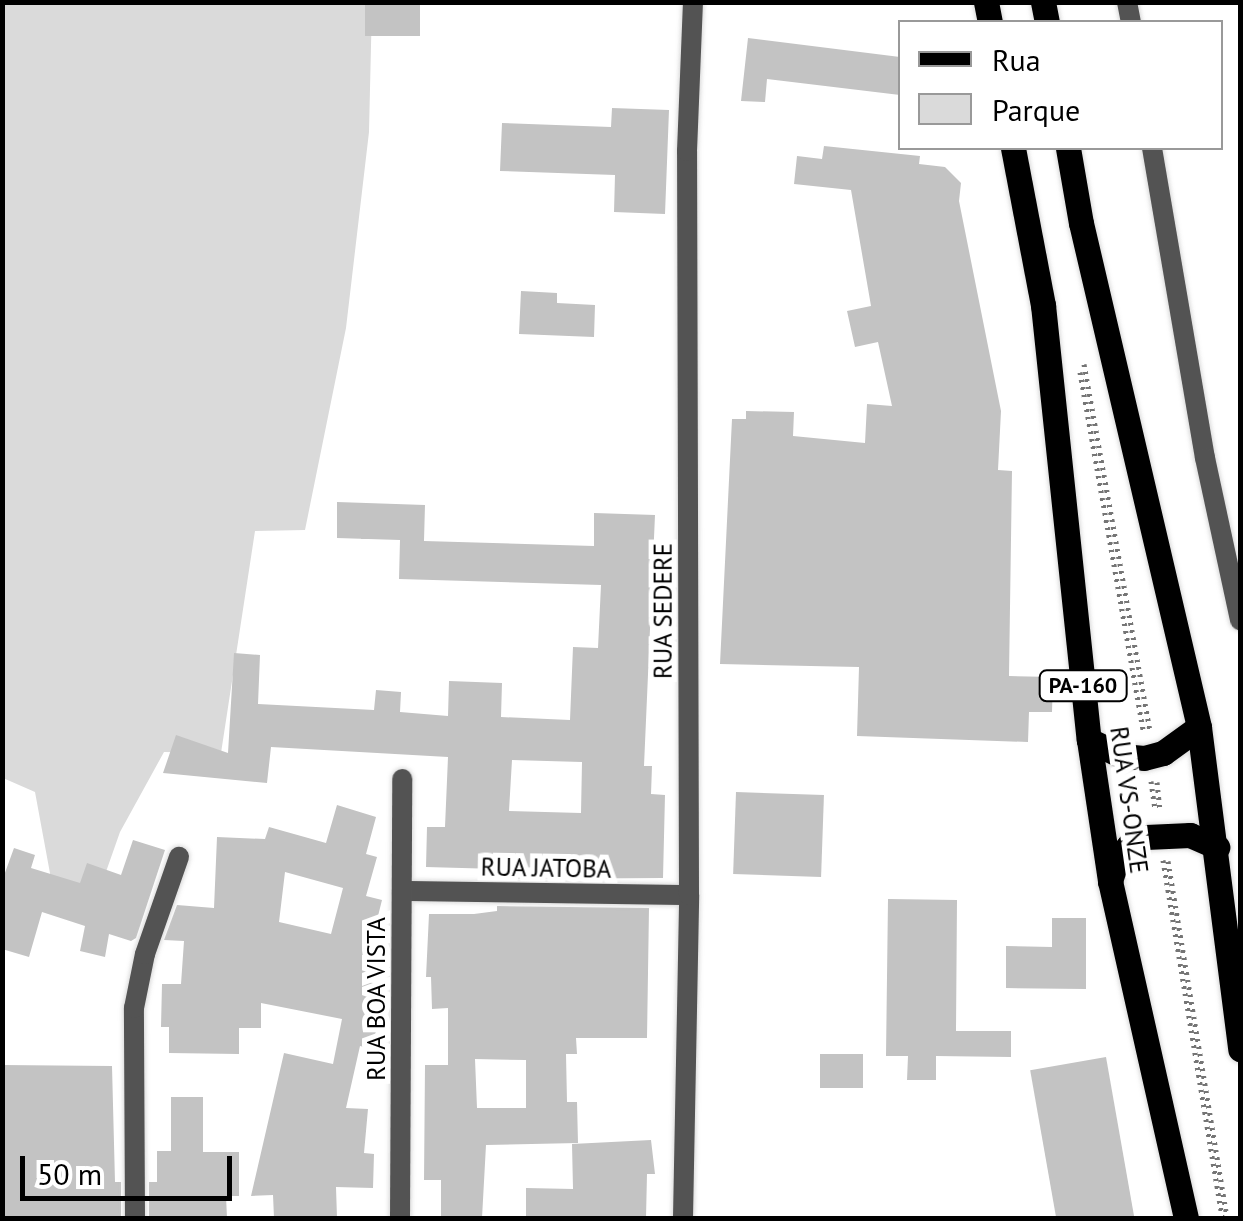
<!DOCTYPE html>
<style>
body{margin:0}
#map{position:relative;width:1243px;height:1221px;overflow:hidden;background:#fff;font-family:"PT Sans",sans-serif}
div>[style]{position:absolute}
.green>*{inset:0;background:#dadada}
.building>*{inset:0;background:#c3c3c3;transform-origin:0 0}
.path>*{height:5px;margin-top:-2.5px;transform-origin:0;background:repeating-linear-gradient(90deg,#757575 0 2.5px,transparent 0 7.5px)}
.roads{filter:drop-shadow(0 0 2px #dbdbdb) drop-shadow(0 0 2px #dbdbdb)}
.minor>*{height:20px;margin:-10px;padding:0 10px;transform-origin:10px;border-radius:10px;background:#535353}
.primary>*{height:25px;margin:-12.5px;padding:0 12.5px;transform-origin:12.5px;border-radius:12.5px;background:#000}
span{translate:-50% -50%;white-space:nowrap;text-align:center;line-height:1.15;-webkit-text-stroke:10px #fff;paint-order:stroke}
.shield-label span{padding:2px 8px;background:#fff;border:2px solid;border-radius:8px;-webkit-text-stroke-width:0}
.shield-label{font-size:22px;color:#000;font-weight:700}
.street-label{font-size:25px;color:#000}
.frame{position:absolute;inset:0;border:5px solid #000;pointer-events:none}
.legend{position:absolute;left:898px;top:20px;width:325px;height:130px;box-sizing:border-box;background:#fff;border:2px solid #999;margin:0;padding:12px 18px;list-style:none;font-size:30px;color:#000}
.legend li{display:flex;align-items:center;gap:20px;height:50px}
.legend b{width:50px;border:2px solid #999}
.scale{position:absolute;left:20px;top:1156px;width:212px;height:45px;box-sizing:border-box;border:5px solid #000;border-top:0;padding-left:12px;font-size:30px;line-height:35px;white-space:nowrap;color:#000;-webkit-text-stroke:8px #fff;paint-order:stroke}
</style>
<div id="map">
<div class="green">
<i style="clip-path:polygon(2px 3px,372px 3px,369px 132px,346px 328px,305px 530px,255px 531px,221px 753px,164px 752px,120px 832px,89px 920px,54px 895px,35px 792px,3px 778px)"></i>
</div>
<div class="building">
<i style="left:365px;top:2px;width:55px;height:34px"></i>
<i style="clip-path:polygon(748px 38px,900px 57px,900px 95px,767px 79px,765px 102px,741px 101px)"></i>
<i style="clip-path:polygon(612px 108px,669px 110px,665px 214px,614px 212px,615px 175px,500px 171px,502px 123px,611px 127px)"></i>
<i style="clip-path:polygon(824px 146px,920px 156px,919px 164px,945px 167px,961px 183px,959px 201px,1001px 411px,998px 470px,1012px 471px,1009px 676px,1053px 677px,1052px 712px,1029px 712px,1028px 742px,857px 736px,859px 667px,720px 664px,732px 419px,746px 419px,746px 411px,794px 412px,793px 436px,865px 443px,867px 404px,892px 406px,878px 342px,855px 347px,847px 311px,871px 306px,851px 190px,794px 184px,797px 156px,822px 159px)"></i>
<i style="clip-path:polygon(521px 291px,557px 293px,557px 303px,595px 305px,594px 337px,519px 334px)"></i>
<i style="clip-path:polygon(evenodd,337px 502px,425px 505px,424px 541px,594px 546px,594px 513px,655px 515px,644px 766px,652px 766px,651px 794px,665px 795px,663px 878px,498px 879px,498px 869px,426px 867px,427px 827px,445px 827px,448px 757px,271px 747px,267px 783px,163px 773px,176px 735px,228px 753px,234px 653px,260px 655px,258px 704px,374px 710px,376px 690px,401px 692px,400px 712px,448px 716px,449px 681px,502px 683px,501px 717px,570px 720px,573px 647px,598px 648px,601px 585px,399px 579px,400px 540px,337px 538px,337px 502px,512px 760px,582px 762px,581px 813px,509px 811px,512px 760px)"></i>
<i style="left:736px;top:792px;width:88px;height:82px;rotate:2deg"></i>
<i style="clip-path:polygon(evenodd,337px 805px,376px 817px,366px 854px,377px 857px,366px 896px,382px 900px,371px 944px,379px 945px,369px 982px,380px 985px,375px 1006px,381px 1008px,372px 1049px,360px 1046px,346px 1108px,368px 1109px,364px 1153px,374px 1154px,373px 1188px,336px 1187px,337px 1218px,274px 1218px,273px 1195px,251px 1196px,284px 1053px,333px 1064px,342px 1019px,261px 1003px,261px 1028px,239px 1028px,239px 1054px,169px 1053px,169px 1027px,161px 1027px,162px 984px,181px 984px,184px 941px,164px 940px,177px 905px,214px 908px,217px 837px,265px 839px,269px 827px,326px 843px,337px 805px,285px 872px,343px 888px,331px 934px,279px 922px,285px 872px)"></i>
<i style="clip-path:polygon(133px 840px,165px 850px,136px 938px,131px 941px,109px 934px,105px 957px,80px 951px,85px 926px,42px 912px,29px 957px,2px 949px,2px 881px,14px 848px,35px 855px,31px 868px,80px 883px,87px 863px,121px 875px)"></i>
<i style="clip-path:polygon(888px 899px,957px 900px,956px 1031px,1011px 1031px,1011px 1057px,936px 1056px,936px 1080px,907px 1080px,908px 1056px,886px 1056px)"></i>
<i style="clip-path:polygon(evenodd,497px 906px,649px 908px,647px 1038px,576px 1038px,577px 1054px,566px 1054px,567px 1102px,577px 1102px,578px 1143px,486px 1145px,482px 1218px,441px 1218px,441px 1180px,424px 1180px,425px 1065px,448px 1065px,448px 1008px,432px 1009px,431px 977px,426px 977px,429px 914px,474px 914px,497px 911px,497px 906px,475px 1059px,526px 1060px,526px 1108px,477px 1108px,475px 1059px)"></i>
<i style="clip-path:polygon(1052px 918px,1086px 918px,1086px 989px,1006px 988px,1006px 946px,1052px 947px)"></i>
<i style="left:820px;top:1054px;width:43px;height:34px"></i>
<i style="left:1106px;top:1057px;width:164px;height:77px;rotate:80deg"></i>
<i style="clip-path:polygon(2px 1065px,112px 1066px,115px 1182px,121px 1182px,121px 1218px,2px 1218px)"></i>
<i style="clip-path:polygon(171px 1097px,203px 1097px,203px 1152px,239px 1152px,239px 1196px,226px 1196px,227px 1218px,149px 1218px,149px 1182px,157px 1182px,157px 1151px,171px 1151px)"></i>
<i style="clip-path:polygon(651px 1140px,655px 1174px,647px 1174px,646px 1218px,526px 1218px,526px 1188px,573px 1189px,572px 1144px)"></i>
</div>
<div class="path">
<i style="left:1084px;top:364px;width:374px;rotate:79.8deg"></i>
<i style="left:1080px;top:372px;width:364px;rotate:80deg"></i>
<i style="left:1151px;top:781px;width:28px;rotate:82deg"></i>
<i style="left:1157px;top:782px;width:29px;rotate:84deg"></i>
<i style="left:1163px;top:860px;width:363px;rotate:80.6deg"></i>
<i style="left:1168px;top:861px;width:362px;rotate:80.6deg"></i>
</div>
<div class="roads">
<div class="minor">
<i style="left:1127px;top:2px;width:20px;rotate:79deg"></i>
<i style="left:1152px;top:148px;width:314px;rotate:80.3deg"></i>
<i style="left:1205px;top:458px;width:166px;rotate:77.8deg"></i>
<i style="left:402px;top:891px;width:287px;rotate:0.8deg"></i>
<i style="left:135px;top:1218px;width:210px;rotate:-90.3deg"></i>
<i style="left:134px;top:1008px;width:55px;rotate:-78.5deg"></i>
<i style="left:145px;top:954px;width:103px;rotate:-70.7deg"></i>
<i style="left:400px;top:1218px;width:439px;rotate:-89.7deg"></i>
<i style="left:683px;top:1218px;width:323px;rotate:-88.9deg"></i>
<i style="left:689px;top:895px;width:744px;rotate:-90.15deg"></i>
<i style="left:687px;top:151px;width:149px;rotate:-87.7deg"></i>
</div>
<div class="primary">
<i style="left:986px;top:2px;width:20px;rotate:79deg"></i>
<i style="left:1043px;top:2px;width:20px;rotate:79deg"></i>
<i style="left:1013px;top:148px;width:160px;rotate:79.2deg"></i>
<i style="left:1043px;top:305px;width:437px;rotate:84deg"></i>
<i style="left:1089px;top:740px;width:143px;rotate:81.5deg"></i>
<i style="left:1110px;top:881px;width:345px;rotate:77.3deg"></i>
<i style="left:1068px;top:148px;width:76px;rotate:80.2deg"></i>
<i style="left:1081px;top:223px;width:518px;rotate:76.82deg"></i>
<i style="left:1199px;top:727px;width:325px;rotate:82.7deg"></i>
<i style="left:1089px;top:740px;width:37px;rotate:26deg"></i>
<i style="left:1122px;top:756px;width:22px;rotate:5deg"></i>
<i style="left:1144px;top:758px;width:20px;rotate:-15deg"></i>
<i style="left:1163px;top:753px;width:44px;rotate:-35.8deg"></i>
<i style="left:1110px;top:881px;width:23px;rotate:-72deg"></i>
<i style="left:1117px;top:859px;width:18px;rotate:-49deg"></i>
<i style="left:1129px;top:845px;width:19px;rotate:-25deg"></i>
<i style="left:1146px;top:837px;width:44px;rotate:-2.6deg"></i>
<i style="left:1190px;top:835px;width:30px;rotate:24deg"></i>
</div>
</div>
<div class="shield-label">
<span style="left:1083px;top:686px">PA-160</span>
</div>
<div class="street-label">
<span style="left:663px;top:611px;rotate:-90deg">RUA SEDERE</span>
<span style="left:1129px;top:800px;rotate:82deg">RUA VS-ONZE</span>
<span style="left:546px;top:868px;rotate:1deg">RUA JATOBA</span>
<span style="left:376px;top:999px;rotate:-90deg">RUA BOA VISTA</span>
</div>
<div class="frame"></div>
<ul class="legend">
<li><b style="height:12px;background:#000"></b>Rua</li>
<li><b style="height:28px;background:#dadada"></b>Parque</li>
</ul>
<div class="scale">50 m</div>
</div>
